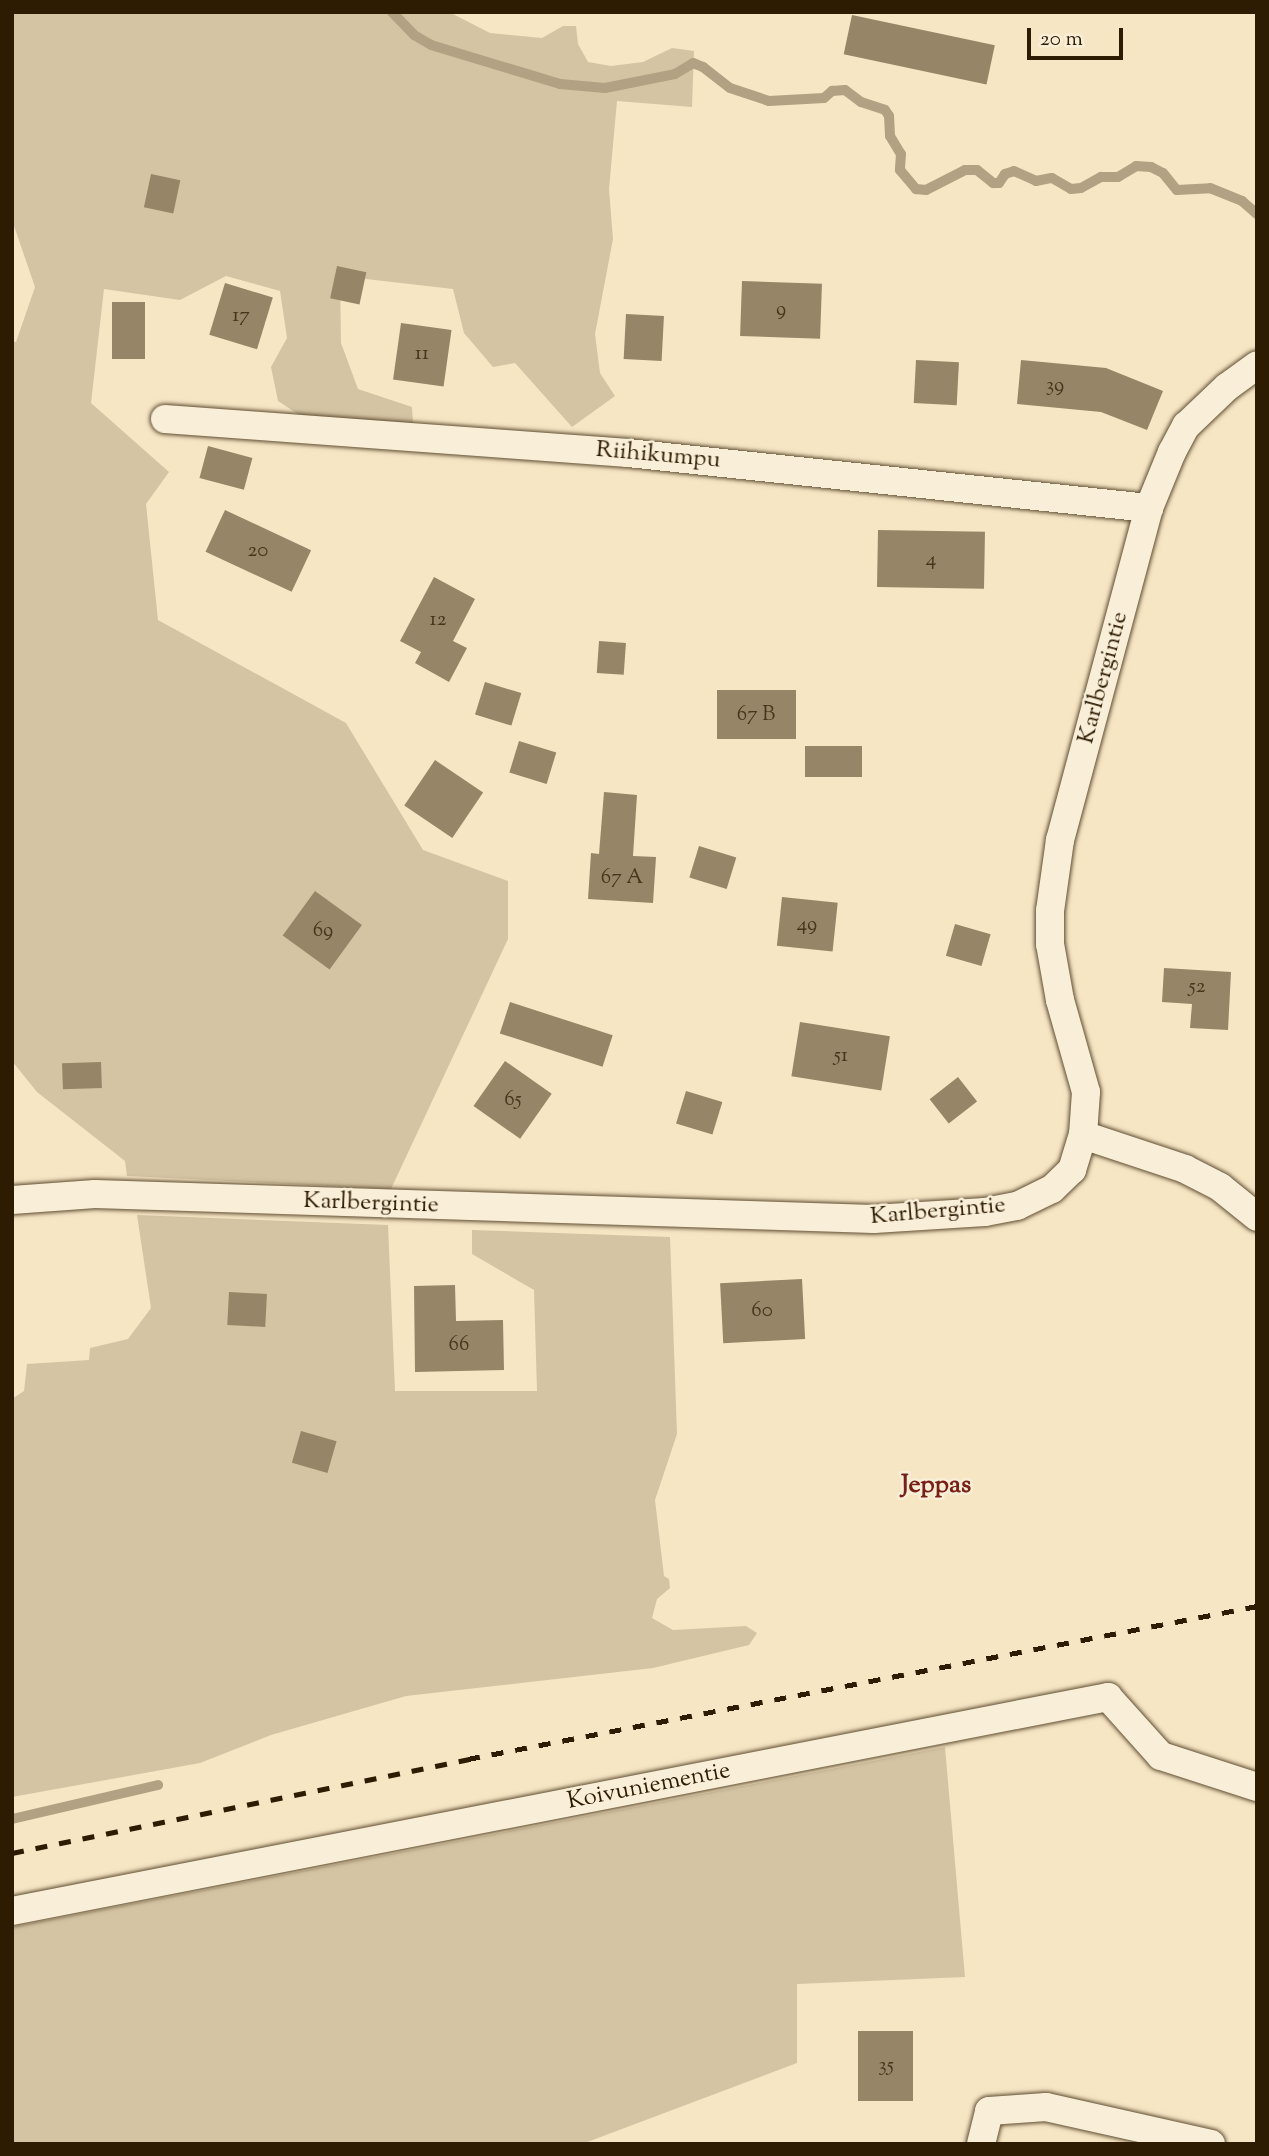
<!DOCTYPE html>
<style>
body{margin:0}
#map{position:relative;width:1269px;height:2156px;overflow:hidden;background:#f6e6c4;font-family:"Sorts Mill Goudy",serif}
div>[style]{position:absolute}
.green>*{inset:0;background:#d4c4a3}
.stream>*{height:10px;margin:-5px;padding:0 5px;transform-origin:5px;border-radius:5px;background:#b2a182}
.building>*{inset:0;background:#968567;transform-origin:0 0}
.roads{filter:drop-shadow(0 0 2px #604e32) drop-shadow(0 0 2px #604e32)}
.street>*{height:28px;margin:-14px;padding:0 14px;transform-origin:14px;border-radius:14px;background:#f9efd9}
.rail>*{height:5px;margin-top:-2.5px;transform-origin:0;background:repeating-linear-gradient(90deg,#2e1c02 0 12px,transparent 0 24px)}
span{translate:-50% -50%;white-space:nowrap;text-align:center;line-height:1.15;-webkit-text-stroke:5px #f9efd9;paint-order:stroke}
.number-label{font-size:21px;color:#48361b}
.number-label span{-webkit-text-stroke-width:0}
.street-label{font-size:24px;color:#2e1c02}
.neighbourhood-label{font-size:26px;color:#7a1f14;font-weight:700}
.frame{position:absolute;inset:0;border:14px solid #2e1c02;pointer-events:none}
.scale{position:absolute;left:1027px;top:28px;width:96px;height:32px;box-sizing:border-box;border:4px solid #2e1c02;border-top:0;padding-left:9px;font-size:21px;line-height:24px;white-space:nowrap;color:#2e1c02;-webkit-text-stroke:5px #f9efd9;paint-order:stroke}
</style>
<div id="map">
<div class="green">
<i style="clip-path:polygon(12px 12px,449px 12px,490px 33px,542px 38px,563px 26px,576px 26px,578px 44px,588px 62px,611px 66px,643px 62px,672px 48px,694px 51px,692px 107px,617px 101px,609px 189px,613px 239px,595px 334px,600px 373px,615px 396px,572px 427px,515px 363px,493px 367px,464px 333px,453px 289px,340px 276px,341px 343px,358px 389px,412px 407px,413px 424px,304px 418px,278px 401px,271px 367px,287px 338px,280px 291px,226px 276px,180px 300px,104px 289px,91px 403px,169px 472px,146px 504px,158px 620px,346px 723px,423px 850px,508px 881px,508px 939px,391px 1189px,127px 1176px,125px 1161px,37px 1092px,12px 1061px,12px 341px,16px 342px,35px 287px,12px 220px)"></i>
<i style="clip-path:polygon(137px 1215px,388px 1225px,395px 1391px,537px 1391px,534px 1290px,472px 1254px,472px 1230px,670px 1237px,677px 1434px,655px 1500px,664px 1576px,669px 1579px,670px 1588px,657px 1599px,652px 1618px,673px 1630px,746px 1626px,757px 1633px,749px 1645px,653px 1668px,406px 1696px,271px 1735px,200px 1763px,12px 1797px,12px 1399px,24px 1391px,27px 1364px,89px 1360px,90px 1348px,128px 1339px,151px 1308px)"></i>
<i style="clip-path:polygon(945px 1747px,965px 1977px,797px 1984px,797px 2063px,582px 2144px,12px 2144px,12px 1927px)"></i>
</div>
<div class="stream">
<i style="left:392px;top:12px;width:32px;rotate:46deg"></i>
<i style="left:414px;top:35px;width:20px;rotate:30deg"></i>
<i style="left:431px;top:45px;width:135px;rotate:16.8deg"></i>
<i style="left:560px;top:84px;width:45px;rotate:5.1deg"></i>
<i style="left:605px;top:88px;width:71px;rotate:-11.3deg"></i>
<i style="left:675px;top:74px;width:21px;rotate:-31deg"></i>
<i style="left:693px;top:63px;width:11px;rotate:22deg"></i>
<i style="left:703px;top:67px;width:34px;rotate:38deg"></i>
<i style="left:730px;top:88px;width:41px;rotate:18.4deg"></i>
<i style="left:769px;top:101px;width:55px;rotate:-3.1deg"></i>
<i style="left:824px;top:98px;width:11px;rotate:-41deg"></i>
<i style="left:832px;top:91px;width:13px;rotate:-4deg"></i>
<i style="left:845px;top:90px;width:20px;rotate:37deg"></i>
<i style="left:861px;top:102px;width:25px;rotate:18deg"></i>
<i style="left:885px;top:110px;width:7px;rotate:56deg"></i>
<i style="left:889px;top:116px;width:20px;rotate:87deg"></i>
<i style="left:890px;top:136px;width:21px;rotate:59deg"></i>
<i style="left:901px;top:154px;width:16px;rotate:94deg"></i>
<i style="left:900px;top:170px;width:25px;rotate:50deg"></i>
<i style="left:916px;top:189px;width:10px;rotate:6deg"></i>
<i style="left:926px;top:190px;width:44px;rotate:-27.1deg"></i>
<i style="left:965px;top:170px;width:12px"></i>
<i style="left:977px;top:170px;width:21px;rotate:39deg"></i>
<i style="left:993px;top:183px;width:6px"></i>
<i style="left:999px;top:183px;width:11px;rotate:-56deg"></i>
<i style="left:1005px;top:174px;width:9px;rotate:-18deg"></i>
<i style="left:1014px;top:171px;width:24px;rotate:24deg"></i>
<i style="left:1036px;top:181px;width:16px;rotate:-11deg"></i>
<i style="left:1052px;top:178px;width:22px;rotate:30deg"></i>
<i style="left:1071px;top:189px;width:10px;rotate:-6deg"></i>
<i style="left:1081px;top:188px;width:23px;rotate:-29deg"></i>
<i style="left:1101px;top:177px;width:17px"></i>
<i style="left:1118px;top:177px;width:21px;rotate:-31deg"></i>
<i style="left:1136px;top:166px;width:15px;rotate:4deg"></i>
<i style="left:1151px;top:167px;width:13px;rotate:27deg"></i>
<i style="left:1163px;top:173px;width:22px;rotate:51deg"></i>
<i style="left:1177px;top:190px;width:33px;rotate:-3deg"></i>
<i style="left:1210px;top:188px;width:35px;rotate:22deg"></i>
<i style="left:1242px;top:201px;width:20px;rotate:41deg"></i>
<i style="left:12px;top:1819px;width:150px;rotate:-13.1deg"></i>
</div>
<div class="building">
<i style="left:852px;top:15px;width:146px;height:40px;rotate:12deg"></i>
<i style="left:151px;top:174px;width:30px;height:34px;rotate:12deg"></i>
<i style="left:337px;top:266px;width:30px;height:33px;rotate:12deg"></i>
<i style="left:742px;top:281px;width:80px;height:55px;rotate:2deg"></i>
<i style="left:225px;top:283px;width:50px;height:54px;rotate:17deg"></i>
<i style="left:112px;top:302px;width:33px;height:57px"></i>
<i style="left:626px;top:314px;width:38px;height:45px;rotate:3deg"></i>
<i style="left:401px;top:323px;width:51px;height:57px;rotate:8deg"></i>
<i style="left:916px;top:360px;width:43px;height:43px;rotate:3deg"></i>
<i style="clip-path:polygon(1021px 360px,1106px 368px,1163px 391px,1147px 430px,1101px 412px,1017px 404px)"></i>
<i style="left:208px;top:446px;width:46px;height:33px;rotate:15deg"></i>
<i style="left:225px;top:510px;width:95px;height:46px;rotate:25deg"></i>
<i style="left:878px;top:530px;width:107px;height:57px;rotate:1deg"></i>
<i style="clip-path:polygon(434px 577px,475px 599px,453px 641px,467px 648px,449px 682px,415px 663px,421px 652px,400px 641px)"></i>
<i style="left:599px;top:641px;width:27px;height:32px;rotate:4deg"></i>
<i style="left:485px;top:682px;width:38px;height:34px;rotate:17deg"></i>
<i style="left:796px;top:690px;width:49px;height:79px;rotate:90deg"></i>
<i style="left:519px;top:741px;width:39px;height:33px;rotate:17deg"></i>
<i style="left:805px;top:746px;width:57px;height:31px"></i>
<i style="left:435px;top:760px;width:58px;height:55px;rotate:34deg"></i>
<i style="clip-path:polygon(604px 792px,637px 795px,633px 856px,656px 857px,653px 903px,588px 899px,591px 853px,599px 854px)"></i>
<i style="left:699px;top:846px;width:39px;height:33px;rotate:17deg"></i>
<i style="left:315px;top:891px;width:58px;height:55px;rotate:36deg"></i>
<i style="left:782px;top:897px;width:56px;height:49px;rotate:6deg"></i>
<i style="left:955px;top:924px;width:37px;height:33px;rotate:16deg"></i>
<i style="clip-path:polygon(1164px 968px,1231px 972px,1228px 1030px,1190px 1028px,1192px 1004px,1162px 1002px)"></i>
<i style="left:510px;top:1002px;width:108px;height:33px;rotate:18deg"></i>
<i style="left:800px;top:1022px;width:91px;height:55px;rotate:9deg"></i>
<i style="left:505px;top:1061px;width:57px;height:55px;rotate:35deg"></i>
<i style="left:101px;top:1062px;width:26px;height:39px;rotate:88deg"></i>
<i style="left:958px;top:1077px;width:31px;height:36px;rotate:52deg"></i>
<i style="left:686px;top:1091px;width:38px;height:34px;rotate:17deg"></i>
<i style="left:802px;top:1279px;width:60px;height:82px;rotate:87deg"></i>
<i style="clip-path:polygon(455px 1285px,456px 1321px,503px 1320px,504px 1370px,415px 1372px,414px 1286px)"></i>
<i style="left:229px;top:1292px;width:38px;height:33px;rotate:3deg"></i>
<i style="left:301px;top:1431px;width:37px;height:33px;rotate:16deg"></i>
<i style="left:858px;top:2031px;width:55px;height:70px"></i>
</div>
<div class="roads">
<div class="street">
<i style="left:165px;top:419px;width:464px;rotate:4.2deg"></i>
<i style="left:628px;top:453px;width:524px;rotate:6.03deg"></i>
<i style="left:1083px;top:1135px;width:108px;rotate:18.4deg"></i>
<i style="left:1185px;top:1169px;width:39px;rotate:27deg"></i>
<i style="left:1220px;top:1187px;width:48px;rotate:39deg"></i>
<i style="left:12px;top:1200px;width:83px;rotate:-4.1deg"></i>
<i style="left:95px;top:1194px;width:779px;rotate:1.84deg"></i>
<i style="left:874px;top:1219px;width:111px;rotate:-3.6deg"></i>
<i style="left:985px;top:1212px;width:33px;rotate:-11deg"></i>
<i style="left:1017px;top:1206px;width:39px;rotate:-26deg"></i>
<i style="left:1052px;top:1189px;width:28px;rotate:-44deg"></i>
<i style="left:1072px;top:1170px;width:37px;rotate:-73deg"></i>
<i style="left:1083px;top:1135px;width:43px;rotate:-86deg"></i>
<i style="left:1086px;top:1092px;width:96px;rotate:-105.8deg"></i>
<i style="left:1060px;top:1000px;width:57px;rotate:-100.1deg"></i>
<i style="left:1050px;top:944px;width:33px;rotate:-90deg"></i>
<i style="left:1050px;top:911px;width:72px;rotate:-82deg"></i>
<i style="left:1060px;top:840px;width:344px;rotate:-75deg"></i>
<i style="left:1149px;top:508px;width:61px;rotate:-67.7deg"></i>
<i style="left:1172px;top:452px;width:30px;rotate:-62deg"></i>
<i style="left:1186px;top:426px;width:57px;rotate:-43.6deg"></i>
<i style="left:1227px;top:387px;width:37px;rotate:-36deg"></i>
<i style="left:12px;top:1911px;width:1117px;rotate:-11.05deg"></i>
<i style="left:1108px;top:1697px;width:79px;rotate:48.1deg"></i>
<i style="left:1161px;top:1756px;width:101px;rotate:17.9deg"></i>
<i style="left:981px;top:2144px;width:34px;rotate:-76deg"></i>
<i style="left:989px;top:2111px;width:57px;rotate:-4deg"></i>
<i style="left:1046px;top:2107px;width:169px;rotate:12.6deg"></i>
</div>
</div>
<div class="rail">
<i style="left:12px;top:1853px;width:466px;rotate:-11.6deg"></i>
<i style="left:468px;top:1759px;width:804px;rotate:-10.97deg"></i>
</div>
<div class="number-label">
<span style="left:781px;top:310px">9</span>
<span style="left:241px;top:316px">17</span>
<span style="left:422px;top:354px">11</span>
<span style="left:1055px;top:386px">39</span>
<span style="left:258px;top:551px">20</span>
<span style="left:931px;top:560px">4</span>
<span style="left:438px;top:620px">12</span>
<span style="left:756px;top:715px">67 B</span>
<span style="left:622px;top:878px">67 A</span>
<span style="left:807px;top:925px">49</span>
<span style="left:323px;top:931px">69</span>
<span style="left:1197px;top:987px">52</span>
<span style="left:841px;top:1056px">51</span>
<span style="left:513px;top:1100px">65</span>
<span style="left:762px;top:1311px">60</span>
<span style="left:459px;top:1345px">66</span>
<span style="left:886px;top:2066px">35</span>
</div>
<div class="street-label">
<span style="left:658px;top:456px;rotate:5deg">Riihikumpu</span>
<span style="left:1104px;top:678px;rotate:-75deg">Karlbergintie</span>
<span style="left:371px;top:1204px;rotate:2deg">Karlbergintie</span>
<span style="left:938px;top:1212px;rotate:-5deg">Karlbergintie</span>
<span style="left:649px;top:1787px;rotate:-11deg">Koivuniementie</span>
</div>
<div class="neighbourhood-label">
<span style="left:936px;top:1486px">Jeppas</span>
</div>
<div class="frame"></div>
<div class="scale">20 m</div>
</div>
